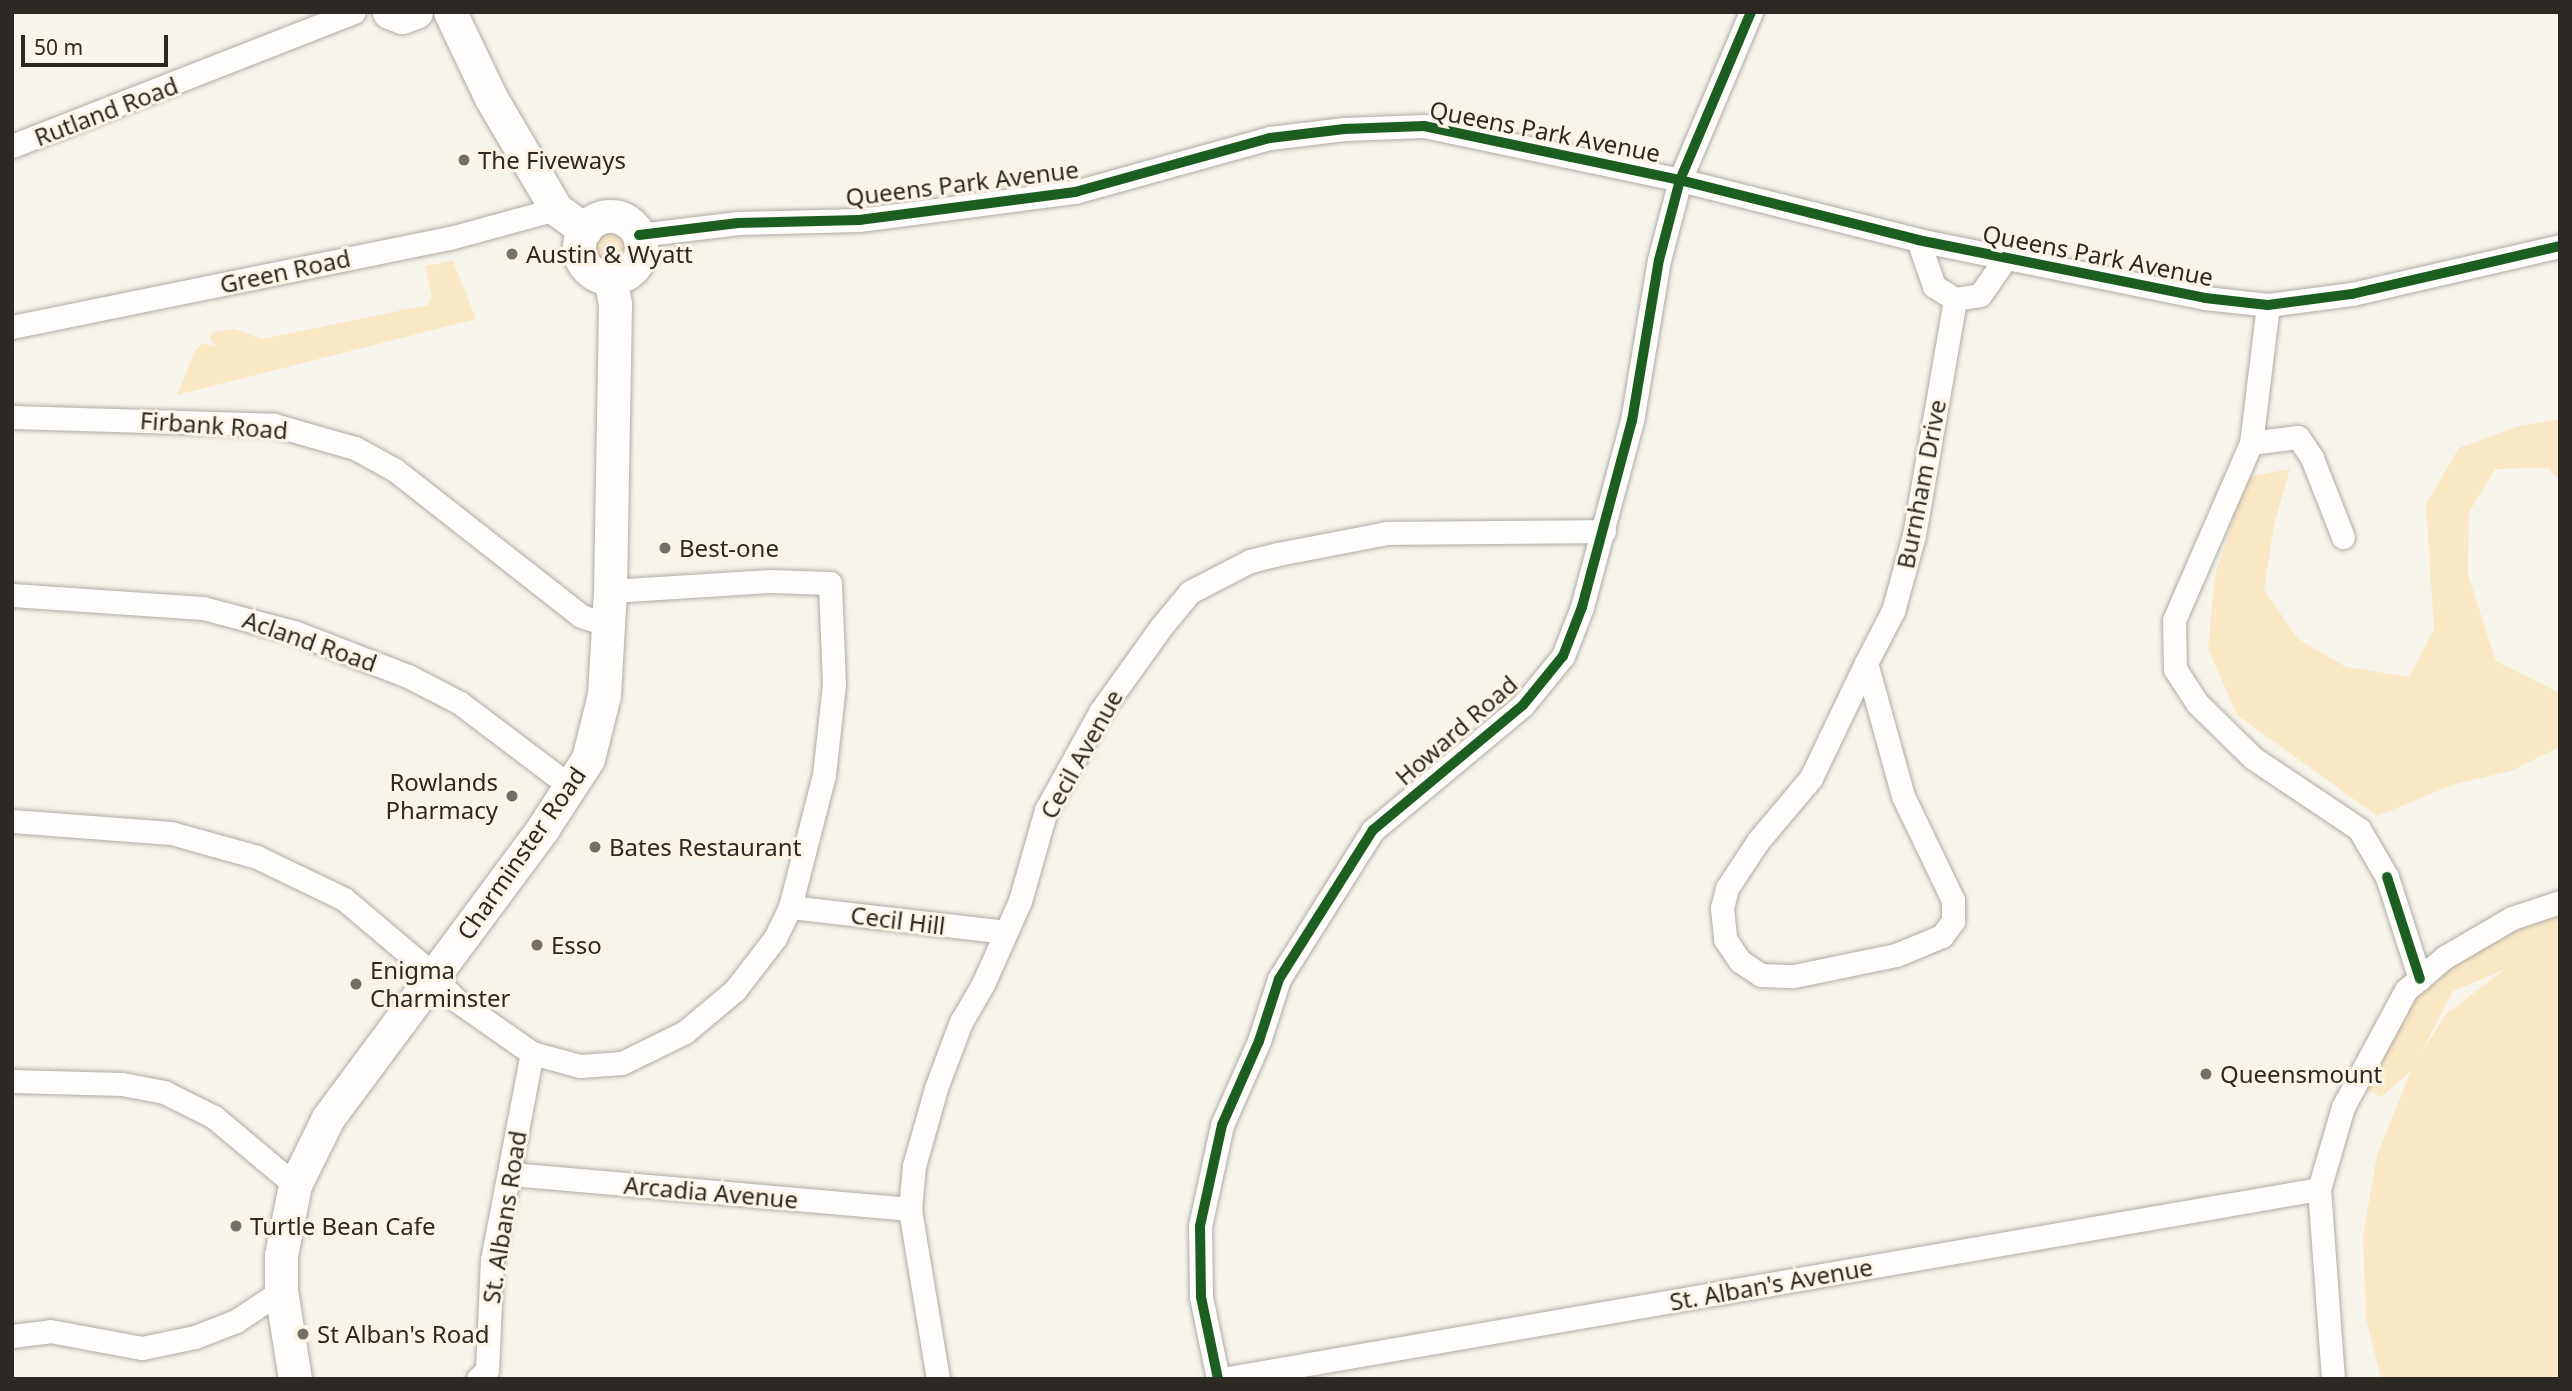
<!DOCTYPE html>
<style>
body{margin:0}
#map{position:relative;width:2572px;height:1391px;overflow:hidden;background:#f7f4ec;font-family:"Noto Sans",sans-serif}
div>[style]{position:absolute}
.green>*{inset:0;background:#fae8c5}
.round{border-radius:50%}
.roads{filter:drop-shadow(0 0 2px #aeaca6) drop-shadow(0 0 2px #aeaca6)}
.street>*{height:23px;margin:-11.5px;padding:0 11.5px;transform-origin:11.5px;border-radius:11.5px;background:#fefdfc}
.secondary>*{height:33px;margin:-16.5px;padding:0 16.5px;transform-origin:16.5px;border-radius:16.5px;background:#fefdfc}
.secondary>.ring{margin:-16.5px;padding:0;box-sizing:content-box;background:none;border:33px solid #fefdfc;border-radius:50%}
.cycleway>*{height:10px;margin:-5px;padding:0 5px;transform-origin:5px;border-radius:5px;background:#1b5e20}
.dots>*{width:19px;height:19px;translate:-50% -50%;box-sizing:border-box;border:4px solid #fcf5e7;border-radius:50%}
span{translate:-50% -50%;white-space:nowrap;text-align:center;line-height:1.15;-webkit-text-stroke:6px #fcf5e7;paint-order:stroke}
.street-label{font-size:24px;color:#2c2924}
.poi-label{font-size:24px;color:#2c2924}
.left{translate:0 -50%;text-align:left}
.right{translate:-100% -50%;text-align:right}
.frame{position:absolute;inset:0;border:14px solid #2c2924;pointer-events:none}
.scale{position:absolute;left:21px;top:35px;width:147px;height:32px;box-sizing:border-box;border:4px solid #2c2924;border-top:0;padding-left:9px;font-size:21px;line-height:24px;white-space:nowrap;color:#2c2924;-webkit-text-stroke:5px #fcf5e7;paint-order:stroke}
</style>
<div id="map">
<div class="green">
<i class="round" style="left:594px;top:231px;width:32px;height:32px"></i>
<i style="clip-path:polygon(453px 261px,476px 319px,177px 395px,195px 351px,203px 343px,217px 347px,209px 338px,213px 332px,234px 329px,262px 339px,428px 305px,432px 297px,425px 266px)"></i>
<i style="clip-path:polygon(2560px 419px,2560px 481px,2548px 468px,2495px 469px,2469px 512px,2468px 575px,2496px 661px,2560px 693px,2560px 747px,2511px 771px,2455px 784px,2377px 816px,2237px 715px,2208px 649px,2215px 575px,2247px 477px,2290px 469px,2274px 525px,2264px 590px,2298px 639px,2346px 667px,2409px 677px,2434px 630px,2426px 504px,2459px 448px,2519px 426px)"></i>
<i style="clip-path:polygon(evenodd,2560px 914px,2560px 1379px,2381px 1379px,2366px 1319px,2363px 1236px,2377px 1155px,2411px 1071px,2381px 1097px,2364px 1088px,2420px 990px,2495px 936px,2560px 914px,2504px 970px,2446px 1014px,2420px 1055px,2453px 991px,2504px 970px)"></i>
</div>
<div class="roads">
<div class="street">
<i style="left:12px;top:146px;width:367px;rotate:-21.4deg"></i>
<i style="left:639px;top:235px;width:100px;rotate:-6.9deg"></i>
<i style="left:738px;top:223px;width:121px;rotate:-1.4deg"></i>
<i style="left:859px;top:220px;width:218px;rotate:-7.4deg"></i>
<i style="left:1075px;top:192px;width:202px;rotate:-15.5deg"></i>
<i style="left:1270px;top:138px;width:75px;rotate:-6.9deg"></i>
<i style="left:1344px;top:129px;width:80px;rotate:-2.1deg"></i>
<i style="left:1424px;top:126px;width:262px;rotate:11.9deg"></i>
<i style="left:1680px;top:180px;width:245px;rotate:14.1deg"></i>
<i style="left:1918px;top:240px;width:293px;rotate:11.4deg"></i>
<i style="left:2205px;top:298px;width:63px;rotate:6.3deg"></i>
<i style="left:2268px;top:305px;width:85px;rotate:-7.5deg"></i>
<i style="left:2352px;top:294px;width:213px;rotate:-13deg"></i>
<i style="left:1918px;top:240px;width:49px;rotate:70.8deg"></i>
<i style="left:1934px;top:286px;width:25px;rotate:32deg"></i>
<i style="left:1955px;top:299px;width:25px;rotate:-9deg"></i>
<i style="left:1980px;top:295px;width:44px;rotate:-55.2deg"></i>
<i style="left:2268px;top:305px;width:139px;rotate:97deg"></i>
<i style="left:2251px;top:443px;width:193px;rotate:113.5deg"></i>
<i style="left:2174px;top:620px;width:49px;rotate:88.8deg"></i>
<i style="left:2175px;top:669px;width:40px;rotate:57.1deg"></i>
<i style="left:2197px;top:703px;width:78px;rotate:44.5deg"></i>
<i style="left:2253px;top:758px;width:128px;rotate:33.8deg"></i>
<i style="left:2359px;top:829px;width:56px;rotate:59.7deg"></i>
<i style="left:2387px;top:877px;width:107px;rotate:72.1deg"></i>
<i style="left:12px;top:327px;width:447px;rotate:-11.5deg"></i>
<i style="left:450px;top:238px;width:110px;rotate:-15.3deg"></i>
<i style="left:12px;top:417px;width:262px;rotate:1.7deg"></i>
<i style="left:274px;top:425px;width:84px;rotate:15.9deg"></i>
<i style="left:355px;top:448px;width:46px;rotate:28.8deg"></i>
<i style="left:395px;top:470px;width:236px;rotate:38.1deg"></i>
<i style="left:581px;top:616px;width:28px;rotate:18deg"></i>
<i style="left:2251px;top:443px;width:47px;rotate:-7.3deg"></i>
<i style="left:2298px;top:437px;width:25px;rotate:56deg"></i>
<i style="left:2312px;top:458px;width:85px;rotate:68.6deg"></i>
<i style="left:12px;top:595px;width:191px;rotate:3.9deg"></i>
<i style="left:203px;top:608px;width:94px;rotate:14.8deg"></i>
<i style="left:294px;top:632px;width:122px;rotate:21.1deg"></i>
<i style="left:408px;top:676px;width:59px;rotate:27.4deg"></i>
<i style="left:460px;top:703px;width:139px;rotate:37.1deg"></i>
<i style="left:1866px;top:663px;width:127px;rotate:115.6deg"></i>
<i style="left:1811px;top:778px;width:82px;rotate:130.1deg"></i>
<i style="left:1758px;top:841px;width:56px;rotate:123.4deg"></i>
<i style="left:1727px;top:888px;width:21px;rotate:104deg"></i>
<i style="left:1722px;top:908px;width:31px;rotate:84deg"></i>
<i style="left:1725px;top:939px;width:27px;rotate:56deg"></i>
<i style="left:1740px;top:961px;width:25px;rotate:34deg"></i>
<i style="left:1761px;top:975px;width:33px;rotate:2deg"></i>
<i style="left:1794px;top:976px;width:104px;rotate:-11.6deg"></i>
<i style="left:1896px;top:955px;width:50px;rotate:-22.4deg"></i>
<i style="left:1942px;top:936px;width:19px;rotate:-54deg"></i>
<i style="left:1953px;top:921px;width:21px;rotate:-90deg"></i>
<i style="left:1953px;top:900px;width:115px;rotate:-115.7deg"></i>
<i style="left:1903px;top:796px;width:138px;rotate:-105.5deg"></i>
<i style="left:1866px;top:663px;width:59px;rotate:-62.6deg"></i>
<i style="left:1893px;top:611px;width:79px;rotate:-74.6deg"></i>
<i style="left:1914px;top:535px;width:240px;rotate:-80.1deg"></i>
<i style="left:12px;top:821px;width:159px;rotate:4.3deg"></i>
<i style="left:171px;top:833px;width:89px;rotate:15.6deg"></i>
<i style="left:257px;top:857px;width:97px;rotate:25.8deg"></i>
<i style="left:344px;top:899px;width:101px;rotate:40.2deg"></i>
<i style="left:421px;top:964px;width:50px;rotate:45.8deg"></i>
<i style="left:456px;top:1000px;width:93px;rotate:34.9deg"></i>
<i style="left:532px;top:1053px;width:50px;rotate:15.2deg"></i>
<i style="left:580px;top:1066px;width:42px;rotate:-4.1deg"></i>
<i style="left:622px;top:1063px;width:70px;rotate:-26.2deg"></i>
<i style="left:685px;top:1032px;width:65px;rotate:-40deg"></i>
<i style="left:735px;top:990px;width:66px;rotate:-52.4deg"></i>
<i style="left:775px;top:938px;width:34px;rotate:-64deg"></i>
<i style="left:790px;top:907px;width:136px;rotate:-75.6deg"></i>
<i style="left:824px;top:775px;width:92px;rotate:-83.7deg"></i>
<i style="left:834px;top:684px;width:101px;rotate:-92.3deg"></i>
<i style="left:830px;top:583px;width:60px;rotate:-178.1deg"></i>
<i style="left:770px;top:581px;width:160px;rotate:176.4deg"></i>
<i style="left:790px;top:907px;width:217px;rotate:6.6deg"></i>
<i style="left:12px;top:1081px;width:110px;rotate:1.6deg"></i>
<i style="left:122px;top:1084px;width:43px;rotate:10.8deg"></i>
<i style="left:164px;top:1092px;width:56px;rotate:26.6deg"></i>
<i style="left:214px;top:1117px;width:106px;rotate:40deg"></i>
<i style="left:511px;top:1174px;width:401px;rotate:5deg"></i>
<i style="left:12px;top:1336px;width:38px;rotate:-7deg"></i>
<i style="left:50px;top:1331px;width:94px;rotate:10.5deg"></i>
<i style="left:142px;top:1348px;width:54px;rotate:-11.7deg"></i>
<i style="left:195px;top:1337px;width:44px;rotate:-21.3deg"></i>
<i style="left:236px;top:1321px;width:54px;rotate:-33.7deg"></i>
<i style="left:478px;top:1379px;width:13px;rotate:-45deg"></i>
<i style="left:487px;top:1370px;width:110px;rotate:-87.4deg"></i>
<i style="left:492px;top:1260px;width:211px;rotate:-79.1deg"></i>
<i style="left:938px;top:1379px;width:172px;rotate:-99.4deg"></i>
<i style="left:910px;top:1209px;width:43px;rotate:-84.7deg"></i>
<i style="left:914px;top:1166px;width:81px;rotate:-74.2deg"></i>
<i style="left:936px;top:1088px;width:71px;rotate:-69.3deg"></i>
<i style="left:961px;top:1022px;width:44px;rotate:-59.9deg"></i>
<i style="left:983px;top:984px;width:91px;rotate:-66deg"></i>
<i style="left:1020px;top:901px;width:95px;rotate:-74.1deg"></i>
<i style="left:1046px;top:810px;width:112px;rotate:-61.1deg"></i>
<i style="left:1100px;top:712px;width:105px;rotate:-54.3deg"></i>
<i style="left:1161px;top:627px;width:45px;rotate:-50.4deg"></i>
<i style="left:1190px;top:592px;width:68px;rotate:-27.3deg"></i>
<i style="left:1250px;top:561px;width:29px;rotate:-14deg"></i>
<i style="left:1278px;top:554px;width:111px;rotate:-10.9deg"></i>
<i style="left:1387px;top:533px;width:217px;rotate:-0.5deg"></i>
<i style="left:1218px;top:1379px;width:84px;rotate:-101.7deg"></i>
<i style="left:1201px;top:1297px;width:71px;rotate:-90.8deg"></i>
<i style="left:1200px;top:1226px;width:103px;rotate:-77.7deg"></i>
<i style="left:1222px;top:1125px;width:92px;rotate:-66.2deg"></i>
<i style="left:1259px;top:1041px;width:65px;rotate:-72.1deg"></i>
<i style="left:1279px;top:979px;width:176px;rotate:-57.8deg"></i>
<i style="left:1373px;top:830px;width:195px;rotate:-39.8deg"></i>
<i style="left:1523px;top:705px;width:63px;rotate:-50.8deg"></i>
<i style="left:1563px;top:656px;width:53px;rotate:-68.8deg"></i>
<i style="left:1582px;top:607px;width:193px;rotate:-75deg"></i>
<i style="left:1632px;top:421px;width:163px;rotate:-80.5deg"></i>
<i style="left:1659px;top:260px;width:83px;rotate:-75.3deg"></i>
<i style="left:1680px;top:180px;width:182px;rotate:-67.1deg"></i>
<i style="left:1222px;top:1379px;width:1113px;rotate:-9.83deg"></i>
<i style="left:2333px;top:1379px;width:191px;rotate:-94.2deg"></i>
<i style="left:2319px;top:1189px;width:85px;rotate:-73.7deg"></i>
<i style="left:2343px;top:1107px;width:133px;rotate:-61.7deg"></i>
<i style="left:2406px;top:990px;width:51px;rotate:-40.2deg"></i>
<i style="left:2445px;top:957px;width:78px;rotate:-30.2deg"></i>
<i style="left:2512px;top:918px;width:51px;rotate:-18.4deg"></i>
</div>
<div class="secondary">
<i style="left:389px;top:12px;width:14px;rotate:21deg"></i>
<i style="left:402px;top:17px;width:15px;rotate:-20deg"></i>
<i style="left:450px;top:12px;width:95px;rotate:64.5deg"></i>
<i style="left:491px;top:98px;width:129px;rotate:59.6deg"></i>
<i style="left:556px;top:209px;width:36px;rotate:36deg"></i>
<i class="ring" style="left:579px;top:216px;width:29px;height:29px"></i>
<i style="left:295px;top:1379px;width:89px;rotate:-99deg"></i>
<i style="left:281px;top:1291px;width:36px;rotate:-90deg"></i>
<i style="left:281px;top:1255px;width:71px;rotate:-78.7deg"></i>
<i style="left:295px;top:1185px;width:75px;rotate:-63.8deg"></i>
<i style="left:328px;top:1118px;width:361px;rotate:-53.4deg"></i>
<i style="left:543px;top:828px;width:82px;rotate:-56.9deg"></i>
<i style="left:588px;top:759px;width:66px;rotate:-76deg"></i>
<i style="left:604px;top:695px;width:104px;rotate:-86.7deg"></i>
<i style="left:610px;top:591px;width:287px;rotate:-89deg"></i>
<i style="left:615px;top:304px;width:26px;rotate:-101deg"></i>
</div>
</div>
<div class="cycleway">
<i style="left:639px;top:235px;width:100px;rotate:-6.9deg"></i>
<i style="left:738px;top:223px;width:121px;rotate:-1.4deg"></i>
<i style="left:859px;top:220px;width:218px;rotate:-7.4deg"></i>
<i style="left:1075px;top:192px;width:202px;rotate:-15.5deg"></i>
<i style="left:1270px;top:138px;width:75px;rotate:-6.9deg"></i>
<i style="left:1344px;top:129px;width:80px;rotate:-2.1deg"></i>
<i style="left:1424px;top:126px;width:262px;rotate:11.9deg"></i>
<i style="left:1680px;top:180px;width:245px;rotate:14.1deg"></i>
<i style="left:1918px;top:240px;width:293px;rotate:11.4deg"></i>
<i style="left:2205px;top:298px;width:63px;rotate:6.3deg"></i>
<i style="left:2268px;top:305px;width:85px;rotate:-7.5deg"></i>
<i style="left:2352px;top:294px;width:213px;rotate:-13deg"></i>
<i style="left:2387px;top:877px;width:107px;rotate:72.1deg"></i>
<i style="left:1218px;top:1379px;width:84px;rotate:-101.7deg"></i>
<i style="left:1201px;top:1297px;width:71px;rotate:-90.8deg"></i>
<i style="left:1200px;top:1226px;width:103px;rotate:-77.7deg"></i>
<i style="left:1222px;top:1125px;width:92px;rotate:-66.2deg"></i>
<i style="left:1259px;top:1041px;width:65px;rotate:-72.1deg"></i>
<i style="left:1279px;top:979px;width:176px;rotate:-57.8deg"></i>
<i style="left:1373px;top:830px;width:195px;rotate:-39.8deg"></i>
<i style="left:1523px;top:705px;width:63px;rotate:-50.8deg"></i>
<i style="left:1563px;top:656px;width:53px;rotate:-68.8deg"></i>
<i style="left:1582px;top:607px;width:193px;rotate:-75deg"></i>
<i style="left:1632px;top:421px;width:163px;rotate:-80.5deg"></i>
<i style="left:1659px;top:260px;width:83px;rotate:-75.3deg"></i>
<i style="left:1680px;top:180px;width:182px;rotate:-67.1deg"></i>
</div>
<div class="dots">
<i style="left:464px;top:160px;background:#73706a"></i>
<i style="left:512px;top:254px;background:#73706a"></i>
<i style="left:665px;top:548px;background:#73706a"></i>
<i style="left:512px;top:796px;background:#73706a"></i>
<i style="left:595px;top:847px;background:#73706a"></i>
<i style="left:537px;top:945px;background:#73706a"></i>
<i style="left:356px;top:984px;background:#73706a"></i>
<i style="left:2206px;top:1074px;background:#73706a"></i>
<i style="left:236px;top:1226px;background:#73706a"></i>
<i style="left:303px;top:1334px;background:#73706a"></i>
</div>
<div class="street-label">
<span style="left:106px;top:111px;rotate:-21deg">Rutland Road</span>
<span style="left:1545px;top:131px;rotate:11deg">Queens Park Avenue</span>
<span style="left:962px;top:183px;rotate:-7deg">Queens Park Avenue</span>
<span style="left:2098px;top:255px;rotate:11deg">Queens Park Avenue</span>
<span style="left:285px;top:271px;rotate:-12deg">Green Road</span>
<span style="left:214px;top:425px;rotate:4deg">Firbank Road</span>
<span style="left:1921px;top:484px;rotate:-79deg">Burnham Drive</span>
<span style="left:310px;top:641px;rotate:19deg">Acland Road</span>
<span style="left:1456px;top:730px;rotate:-41deg">Howard Road</span>
<span style="left:1081px;top:754px;rotate:-61deg">Cecil Avenue</span>
<span style="left:521px;top:853px;rotate:-55deg">Charminster Road</span>
<span style="left:898px;top:920px;rotate:7deg">Cecil Hill</span>
<span style="left:711px;top:1192px;rotate:5deg">Arcadia Avenue</span>
<span style="left:504px;top:1217px;rotate:-81deg">St. Albans Road</span>
<span style="left:1771px;top:1284px;rotate:-10deg">St. Alban's Avenue</span>
</div>
<div class="poi-label">
<span class="left" style="left:478px;top:160px">The Fiveways</span>
<span class="left" style="left:526px;top:254px">Austin &amp; Wyatt</span>
<span class="left" style="left:679px;top:548px">Best-one</span>
<span class="right" style="left:498px;top:796px">Rowlands<br>Pharmacy</span>
<span class="left" style="left:609px;top:847px">Bates Restaurant</span>
<span class="left" style="left:551px;top:945px">Esso</span>
<span class="left" style="left:370px;top:984px">Enigma<br>Charminster</span>
<span class="left" style="left:2220px;top:1074px">Queensmount</span>
<span class="left" style="left:250px;top:1226px">Turtle Bean Cafe</span>
<span class="left" style="left:317px;top:1334px">St Alban's Road</span>
</div>
<div class="frame"></div>
<div class="scale">50 m</div>
</div>
